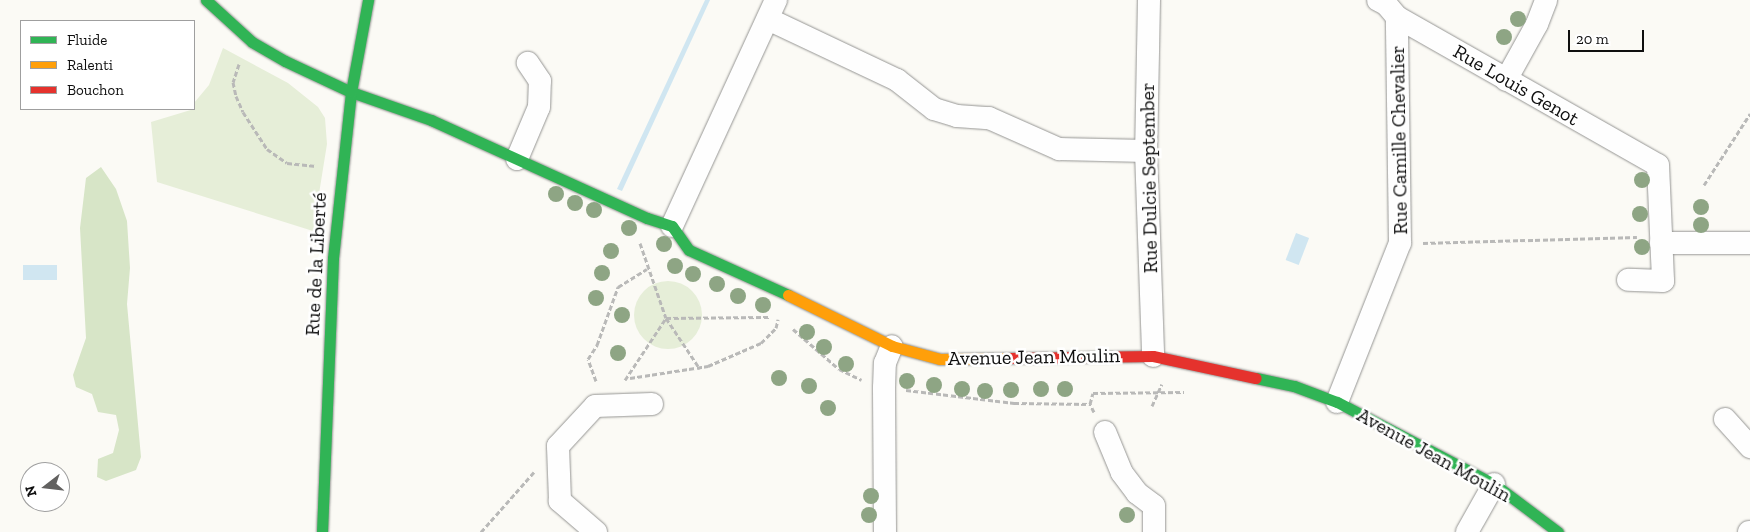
<!DOCTYPE html>
<meta charset="utf-8">
<style>
body{margin:0}
#map{position:relative;width:1750px;height:532px;overflow:hidden;background:#fbfaf5;font-family:"Zilla Slab",serif}
div>[style]{position:absolute}
.green>*{inset:0;background:#e6eed8}
.round{border-radius:50%}
.forest>*{inset:0;background:#d7e5c7}
.water>*{inset:0;background:#d0e6f1;transform-origin:0 0}
.path>*{height:3px;margin-top:-1.5px;transform-origin:0;background:repeating-linear-gradient(90deg,#b9b9b8 0 5px,transparent 0 7.5px)}
.roads{filter:drop-shadow(0 0 1px #959593) drop-shadow(0 0 1px #959593)}
.street>*{height:22px;margin:-11px;padding:0 11px;transform-origin:11px;border-radius:11px;background:#fefefe}
.fast>*{height:11px;margin:-5.5px;padding:0 5.5px;transform-origin:5.5px;border-radius:5.5px;background:#30b455}
.slow>*{height:11px;margin:-5.5px;padding:0 5.5px;transform-origin:5.5px;border-radius:5.5px;background:#ff9f0a}
.jam>*{height:11px;margin:-5.5px;padding:0 5.5px;transform-origin:5.5px;border-radius:5.5px;background:#e5322d}
.trees>*{width:16px;height:16px;margin:-8px;border-radius:50%;background:#8ea584}
span{translate:-50% -50%;white-space:nowrap;text-align:center;line-height:1.15;-webkit-text-stroke:5px #fff;paint-order:stroke}
.street-label{font-size:20px;color:#0f0f0f}
.legend{position:absolute;left:20px;top:20px;width:175px;height:90px;box-sizing:border-box;background:#fff;border:1px solid #9f9f9f;margin:0;padding:6px 9px;list-style:none;font-size:15px;color:#0f0f0f}
.legend li{display:flex;align-items:center;gap:10px;height:25px}
.legend b{width:25px;border:1px solid #9f9f9f}
.north{position:absolute;left:20px;top:462px;width:50px;height:50px;box-sizing:border-box;background:#fff;border:1px solid #9f9f9f;border-radius:50%;rotate:254deg;font-size:14px;font-weight:700;line-height:20px;text-align:center;color:#0f0f0f}
.north::after{content:'';display:block;margin:auto;width:18px;height:22px;background:#626160;clip-path:polygon(50% 0,100% 100%,50% 72%,0 100%)}
.scale{position:absolute;left:1568px;top:30px;width:76px;height:22px;box-sizing:border-box;border:2px solid #0f0f0f;border-top:0;padding-left:6px;font-size:15px;line-height:18px;white-space:nowrap;color:#0f0f0f;-webkit-text-stroke:4px #fff;paint-order:stroke}
</style>
<div id="map">
<div class="green">
<i style="clip-path:polygon(223px 48px,288px 83px,318px 107px,325px 118px,327px 144px,313px 231px,157px 182px,151px 122px,194px 109px,194px 103px,209px 85px)"></i>
<i class="round" style="left:634px;top:281px;width:68px;height:68px"></i>
</div>
<div class="forest">
<i style="clip-path:polygon(101px 167px,116px 189px,127px 221px,130px 268px,127px 304px,141px 457px,136px 470px,106px 481px,97px 477px,98px 459px,113px 453px,119px 430px,116px 415px,98px 412px,92px 394px,76px 387px,73px 375px,86px 338px,80px 228px,86px 178px)"></i>
</div>
<div class="water">
<i style="clip-path:polygon(705px 0,710px 0,622px 191px,617px 189px)"></i>
<i style="left:1296px;top:233px;width:14px;height:29px;rotate:21deg"></i>
<i style="left:23px;top:265px;width:34px;height:15px"></i>
</div>
<div class="path">
<i style="left:239px;top:64px;width:19px;rotate:108deg"></i>
<i style="left:233px;top:82px;width:14px;rotate:78deg"></i>
<i style="left:236px;top:96px;width:17px;rotate:66deg"></i>
<i style="left:243px;top:112px;width:44px;rotate:57deg"></i>
<i style="left:267px;top:149px;width:24px;rotate:35deg"></i>
<i style="left:287px;top:163px;width:29px;rotate:6deg"></i>
<i style="left:1704px;top:185px;width:85px;rotate:-57.1deg"></i>
<i style="left:640px;top:243px;width:79px;rotate:70.9deg"></i>
<i style="left:666px;top:318px;width:61px;rotate:56.3deg"></i>
<i style="left:1423px;top:243px;width:214px;rotate:-1.6deg"></i>
<i style="left:666px;top:318px;width:104px;rotate:-0.6deg"></i>
<i style="left:793px;top:329px;width:61px;rotate:41deg"></i>
<i style="left:839px;top:369px;width:25px;rotate:26deg"></i>
<i style="left:630px;top:378px;width:79px;rotate:-8.7deg"></i>
<i style="left:708px;top:366px;width:58px;rotate:-23.5deg"></i>
<i style="left:761px;top:343px;width:21px;rotate:-45deg"></i>
<i style="left:776px;top:328px;width:9px;rotate:-77deg"></i>
<i style="left:625px;top:380px;width:74px;rotate:-56.5deg"></i>
<i style="left:596px;top:381px;width:23px;rotate:-110deg"></i>
<i style="left:588px;top:359px;width:17px;rotate:-57deg"></i>
<i style="left:597px;top:345px;width:62px;rotate:-70.1deg"></i>
<i style="left:618px;top:287px;width:34px;rotate:-32deg"></i>
<i style="left:906px;top:390px;width:109px;rotate:6.9deg"></i>
<i style="left:1014px;top:403px;width:76px;rotate:0.8deg"></i>
<i style="left:1152px;top:406px;width:24px;rotate:-66deg"></i>
<i style="left:1094px;top:412px;width:9px;rotate:-117deg"></i>
<i style="left:1090px;top:404px;width:11px;rotate:-75deg"></i>
<i style="left:1093px;top:393px;width:91px;rotate:-0.6deg"></i>
<i style="left:481px;top:532px;width:80px;rotate:-48.5deg"></i>
</div>
<div class="roads">
<div class="street">
<i style="left:1149px;top:0;width:151px;rotate:91.1deg"></i>
<i style="left:1146px;top:151px;width:205px;rotate:88deg"></i>
<i style="left:1378px;top:0;width:9px;rotate:27deg"></i>
<i style="left:1386px;top:4px;width:17px;rotate:50deg"></i>
<i style="left:1397px;top:17px;width:300px;rotate:29.6deg"></i>
<i style="left:1658px;top:165px;width:116px;rotate:87.5deg"></i>
<i style="left:1663px;top:281px;width:35px;rotate:-178deg"></i>
<i style="left:768px;top:19px;width:143px;rotate:25.3deg"></i>
<i style="left:897px;top:80px;width:47px;rotate:38.1deg"></i>
<i style="left:934px;top:109px;width:24px;rotate:17deg"></i>
<i style="left:957px;top:116px;width:32px;rotate:4deg"></i>
<i style="left:989px;top:118px;width:77px;rotate:23.9deg"></i>
<i style="left:1059px;top:149px;width:87px;rotate:1.3deg"></i>
<i style="left:1506px;top:80px;width:64px;rotate:-61deg"></i>
<i style="left:1537px;top:24px;width:26px;rotate:-69deg"></i>
<i style="left:517px;top:159px;width:56px;rotate:-67.1deg"></i>
<i style="left:539px;top:107px;width:26px;rotate:-88deg"></i>
<i style="left:540px;top:81px;width:22px;rotate:-124deg"></i>
<i style="left:672px;top:226px;width:249px;rotate:-65.3deg"></i>
<i style="left:1661px;top:243px;width:89px"></i>
<i style="left:1337px;top:402px;width:171px;rotate:-68.4deg"></i>
<i style="left:1400px;top:243px;width:226px;rotate:-90.8deg"></i>
<i style="left:1725px;top:419px;width:38px;rotate:48deg"></i>
<i style="left:1105px;top:432px;width:44px;rotate:67.5deg"></i>
<i style="left:1122px;top:473px;width:25px;rotate:53deg"></i>
<i style="left:1137px;top:493px;width:21px;rotate:37deg"></i>
<i style="left:1154px;top:506px;width:26px;rotate:90deg"></i>
<i style="left:596px;top:532px;width:48px;rotate:-139.3deg"></i>
<i style="left:560px;top:501px;width:55px;rotate:-92.1deg"></i>
<i style="left:558px;top:446px;width:54px;rotate:-47.2deg"></i>
<i style="left:595px;top:406px;width:57px;rotate:-2deg"></i>
<i style="left:885px;top:532px;width:144px;rotate:-90.4deg"></i>
<i style="left:884px;top:388px;width:25px;rotate:-88deg"></i>
<i style="left:885px;top:363px;width:18px;rotate:-68deg"></i>
<i style="left:1467px;top:532px;width:55px;rotate:-60.6deg"></i>
<i style="left:1749px;top:532px;width:1px"></i>
</div>
<div class="fast">
<i style="left:206px;top:0;width:62px;rotate:42.4deg"></i>
<i style="left:252px;top:42px;width:38px;rotate:30deg"></i>
<i style="left:285px;top:61px;width:73px;rotate:25.2deg"></i>
<i style="left:351px;top:92px;width:85px;rotate:19.3deg"></i>
<i style="left:431px;top:120px;width:237px;rotate:24.4deg"></i>
<i style="left:647px;top:218px;width:26px;rotate:18deg"></i>
<i style="left:672px;top:226px;width:29px;rotate:55deg"></i>
<i style="left:689px;top:250px;width:109px;rotate:24.4deg"></i>
<i style="left:1256px;top:378px;width:39px;rotate:12deg"></i>
<i style="left:1294px;top:386px;width:46px;rotate:20.4deg"></i>
<i style="left:1337px;top:402px;width:177px;rotate:27.6deg"></i>
<i style="left:1494px;top:484px;width:80px;rotate:36.9deg"></i>
<i style="left:322px;top:532px;width:274px;rotate:-87.7deg"></i>
<i style="left:333px;top:258px;width:167px;rotate:-83.8deg"></i>
<i style="left:351px;top:92px;width:94px;rotate:-79.5deg"></i>
</div>
<div class="slow">
<i style="left:788px;top:295px;width:116px;rotate:26.1deg"></i>
<i style="left:892px;top:346px;width:50px;rotate:15.2deg"></i>
<i style="left:940px;top:359px;width:71px;rotate:-0.8deg"></i>
</div>
<div class="jam">
<i style="left:1011px;top:358px;width:142px;rotate:-0.8deg"></i>
<i style="left:1153px;top:356px;width:105px;rotate:12.1deg"></i>
</div>
</div>
<div class="trees">
<i style="left:1518px;top:19px"></i>
<i style="left:1504px;top:37px"></i>
<i style="left:1642px;top:180px"></i>
<i style="left:556px;top:194px"></i>
<i style="left:575px;top:203px"></i>
<i style="left:1701px;top:207px"></i>
<i style="left:594px;top:210px"></i>
<i style="left:1640px;top:214px"></i>
<i style="left:1701px;top:225px"></i>
<i style="left:629px;top:228px"></i>
<i style="left:664px;top:244px"></i>
<i style="left:1642px;top:247px"></i>
<i style="left:611px;top:251px"></i>
<i style="left:675px;top:266px"></i>
<i style="left:602px;top:273px"></i>
<i style="left:693px;top:274px"></i>
<i style="left:717px;top:284px"></i>
<i style="left:738px;top:296px"></i>
<i style="left:596px;top:298px"></i>
<i style="left:763px;top:305px"></i>
<i style="left:622px;top:315px"></i>
<i style="left:807px;top:332px"></i>
<i style="left:824px;top:347px"></i>
<i style="left:618px;top:353px"></i>
<i style="left:846px;top:364px"></i>
<i style="left:779px;top:378px"></i>
<i style="left:907px;top:381px"></i>
<i style="left:934px;top:385px"></i>
<i style="left:809px;top:386px"></i>
<i style="left:962px;top:389px"></i>
<i style="left:1041px;top:389px"></i>
<i style="left:1065px;top:389px"></i>
<i style="left:1011px;top:390px"></i>
<i style="left:985px;top:391px"></i>
<i style="left:828px;top:408px"></i>
<i style="left:871px;top:496px"></i>
<i style="left:869px;top:515px"></i>
<i style="left:1127px;top:515px"></i>
</div>
<div class="street-label">
<span style="left:1516px;top:85px;rotate:30deg">Rue Louis Genot</span>
<span style="left:1399px;top:140px;rotate:-91deg">Rue Camille Chevalier</span>
<span style="left:1149px;top:178px;rotate:-91deg">Rue Dulcie September</span>
<span style="left:316px;top:264px;rotate:-87deg">Rue de la Liberté</span>
<span style="left:1034px;top:357px;rotate:-1deg">Avenue Jean Moulin</span>
<span style="left:1434px;top:455px;rotate:29deg">Avenue Jean Moulin</span>
</div>
<ul class="legend">
<li><b style="height:6px;background:#30b455"></b>Fluide</li>
<li><b style="height:6px;background:#ff9f0a"></b>Ralenti</li>
<li><b style="height:6px;background:#e5322d"></b>Bouchon</li>
</ul>
<div class="north">N</div>
<div class="scale">20 m</div>
</div>
